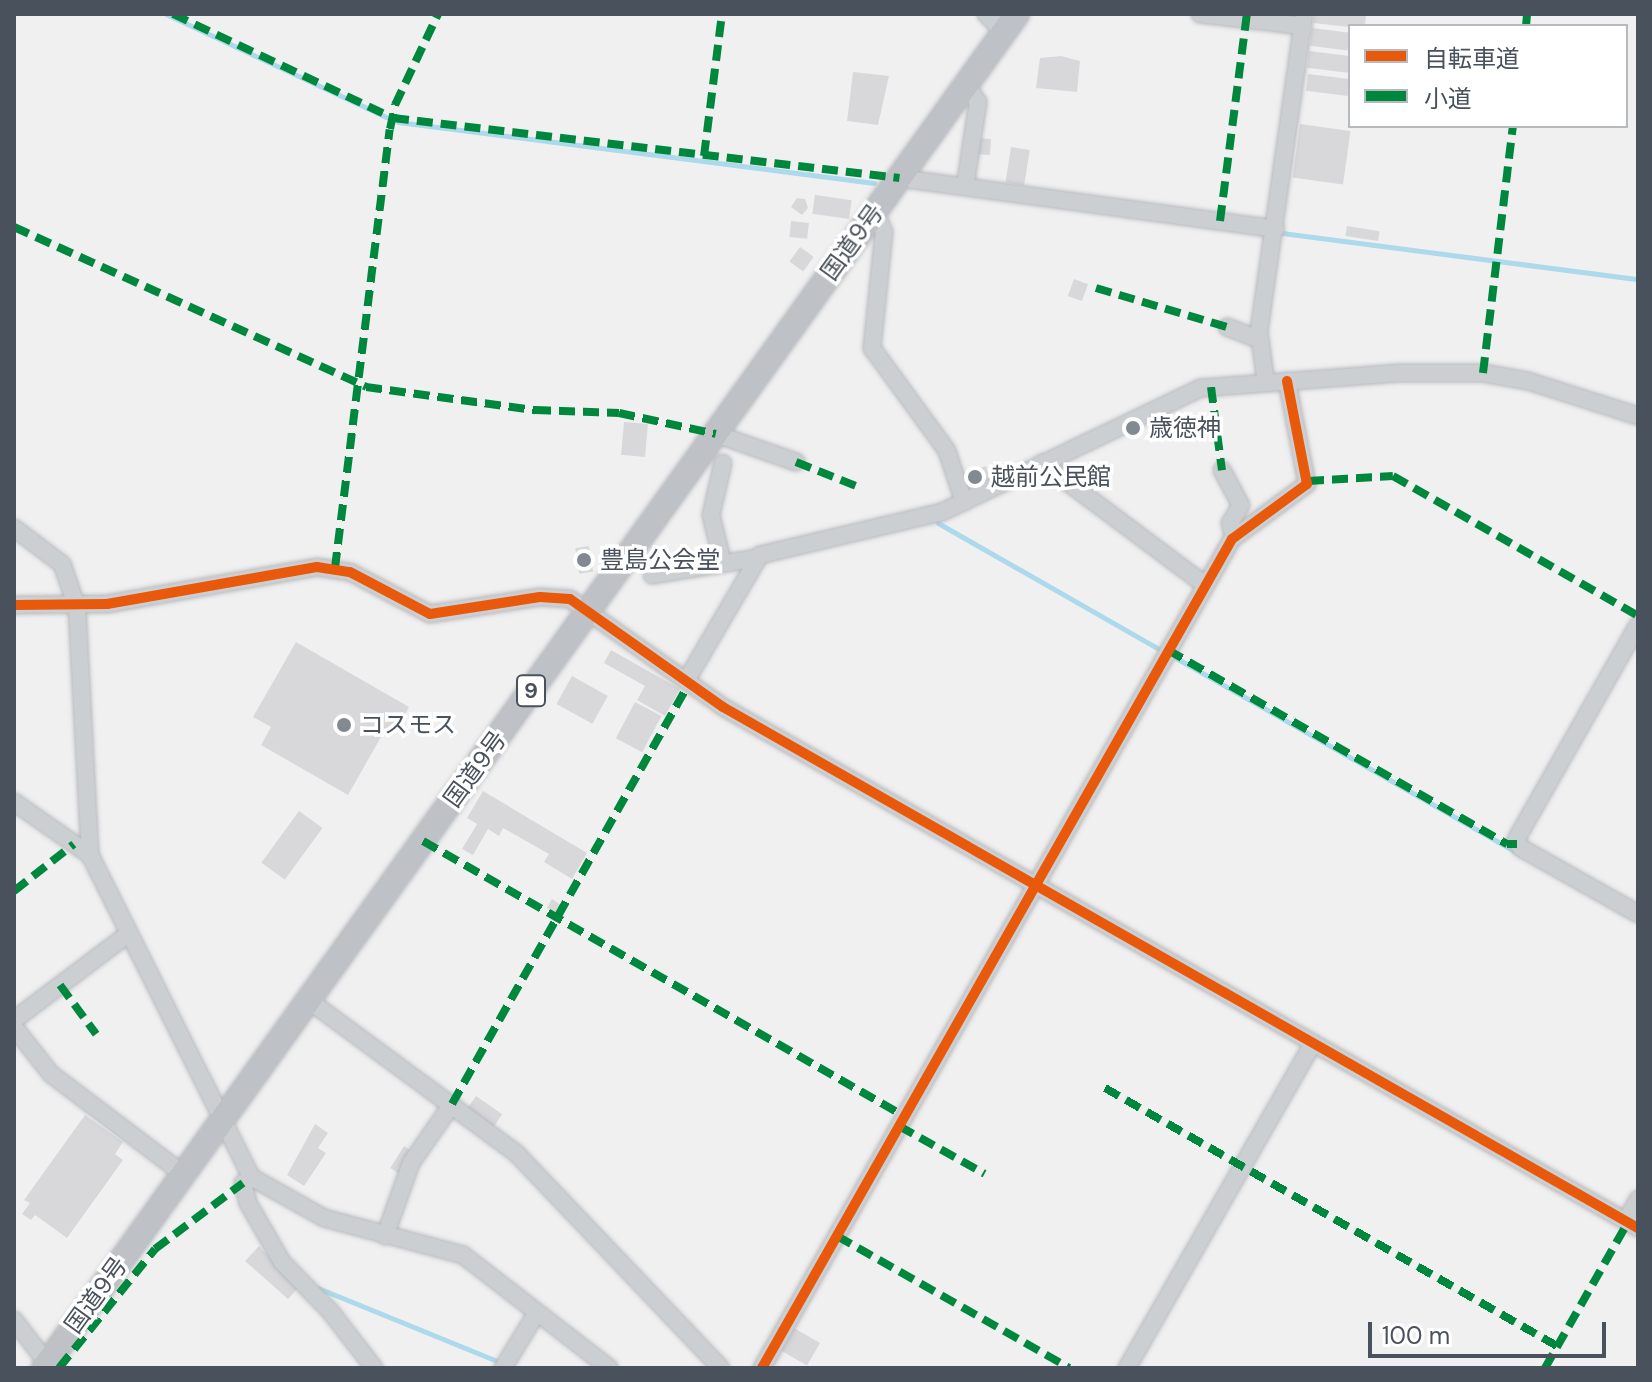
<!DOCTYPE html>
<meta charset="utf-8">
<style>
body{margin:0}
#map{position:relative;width:1652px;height:1382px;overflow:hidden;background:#f1f0f0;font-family:"DM Sans","Noto Sans JP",sans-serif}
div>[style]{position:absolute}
.stream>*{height:5px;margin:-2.5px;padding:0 2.5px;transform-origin:2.5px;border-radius:2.5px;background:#acd9eb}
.building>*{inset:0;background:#d8d8db;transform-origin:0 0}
.roads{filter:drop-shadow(0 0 2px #b6b9bf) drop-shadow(0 0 2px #b6b9bf)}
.minor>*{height:16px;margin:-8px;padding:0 8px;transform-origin:8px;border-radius:8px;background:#cccfd1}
.highway>*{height:24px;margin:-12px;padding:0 12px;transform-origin:12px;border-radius:12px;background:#bec1c6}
.quiet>*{height:8px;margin-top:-4px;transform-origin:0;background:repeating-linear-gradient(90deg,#00873e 0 16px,transparent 0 24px)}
.cycleway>*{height:10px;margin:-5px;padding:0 5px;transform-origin:5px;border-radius:5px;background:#e8590c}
.dots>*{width:22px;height:22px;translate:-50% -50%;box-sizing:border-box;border:4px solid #fff;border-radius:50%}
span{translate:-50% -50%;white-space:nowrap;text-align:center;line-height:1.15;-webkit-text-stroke:7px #fff;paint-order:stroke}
.shield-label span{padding:2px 6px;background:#fff;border:2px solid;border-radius:6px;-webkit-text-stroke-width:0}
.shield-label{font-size:22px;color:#48515c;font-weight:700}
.street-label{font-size:24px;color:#48515c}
.poi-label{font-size:24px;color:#48515c}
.left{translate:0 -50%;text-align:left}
.frame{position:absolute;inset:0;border:16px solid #48515c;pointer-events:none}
.legend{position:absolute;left:1348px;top:24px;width:280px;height:104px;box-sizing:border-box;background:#fff;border:2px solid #b6b9be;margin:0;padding:10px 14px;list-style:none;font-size:24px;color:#48515c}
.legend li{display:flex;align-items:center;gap:16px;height:40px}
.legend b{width:40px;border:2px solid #b6b9be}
.scale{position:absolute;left:1368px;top:1322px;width:238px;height:36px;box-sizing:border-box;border:4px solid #48515c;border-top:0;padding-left:10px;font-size:24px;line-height:28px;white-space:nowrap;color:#48515c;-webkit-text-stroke:6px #fff;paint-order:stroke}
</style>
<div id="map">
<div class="stream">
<i style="left:166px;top:14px;width:243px;rotate:25.1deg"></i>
<i style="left:398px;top:122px;width:480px;rotate:7.3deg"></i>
<i style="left:1282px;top:233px;width:359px;rotate:7.4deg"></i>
<i style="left:938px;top:523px;width:254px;rotate:29.7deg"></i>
<i style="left:1176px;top:658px;width:395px;rotate:29.7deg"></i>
<i style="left:318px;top:1288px;width:196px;rotate:22.2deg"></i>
</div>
<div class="building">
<i style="clip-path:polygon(1314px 14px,1366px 14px,1365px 26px,1350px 27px,1313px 23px)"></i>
<i style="left:1312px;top:28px;width:38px;height:18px;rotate:7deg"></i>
<i style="left:1309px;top:51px;width:41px;height:17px;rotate:7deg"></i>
<i style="clip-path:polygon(1061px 56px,1080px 61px,1077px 92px,1036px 88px,1040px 58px)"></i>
<i style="clip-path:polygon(853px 72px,889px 76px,878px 125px,847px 121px)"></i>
<i style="left:1308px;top:74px;width:42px;height:17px;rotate:7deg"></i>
<i style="left:1300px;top:124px;width:51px;height:54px;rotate:8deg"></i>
<i style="left:976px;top:138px;width:15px;height:16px;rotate:4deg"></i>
<i style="left:1011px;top:147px;width:19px;height:36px;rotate:9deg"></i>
<i style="left:815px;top:195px;width:37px;height:19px;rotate:8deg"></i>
<i style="clip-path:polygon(797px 198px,805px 199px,808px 208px,802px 215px,791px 207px)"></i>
<i style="left:791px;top:221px;width:18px;height:16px;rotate:6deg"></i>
<i style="left:1347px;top:226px;width:33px;height:10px;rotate:9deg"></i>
<i style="left:800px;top:247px;width:17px;height:18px;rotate:36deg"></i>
<i style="left:1074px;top:279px;width:15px;height:18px;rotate:20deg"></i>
<i style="left:624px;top:422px;width:24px;height:33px;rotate:5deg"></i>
<i style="left:986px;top:466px;width:14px;height:27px;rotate:73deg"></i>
<i style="left:589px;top:546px;width:26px;height:14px;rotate:81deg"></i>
<i style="clip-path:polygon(296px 642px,409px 707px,394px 735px,385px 730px,348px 795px,261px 745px,271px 727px,253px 717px)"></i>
<i style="clip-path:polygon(611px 650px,680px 689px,665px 716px,637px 700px,645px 686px,604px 663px)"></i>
<i style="left:572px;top:676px;width:41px;height:32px;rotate:29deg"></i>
<i style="left:635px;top:702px;width:30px;height:41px;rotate:28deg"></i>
<i style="clip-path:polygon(483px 791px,587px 853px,572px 879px,544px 862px,549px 854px,503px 828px,499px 836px,488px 829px,473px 855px,462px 849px,477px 824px,467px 818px)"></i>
<i style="left:299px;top:811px;width:29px;height:64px;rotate:36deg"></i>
<i style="clip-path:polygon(552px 899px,561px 905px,556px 914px,547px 908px)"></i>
<i style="left:476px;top:1096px;width:32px;height:16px;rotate:35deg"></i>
<i style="clip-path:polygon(85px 1115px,123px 1142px,115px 1154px,123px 1160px,67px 1238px,35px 1215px,31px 1220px,22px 1214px,30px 1203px,24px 1200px)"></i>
<i style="clip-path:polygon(315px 1124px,328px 1133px,318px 1148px,326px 1153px,304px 1186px,287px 1175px)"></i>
<i style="left:404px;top:1146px;width:13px;height:26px;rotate:32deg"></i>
<i style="clip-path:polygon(259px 1246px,298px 1288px,288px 1299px,245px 1261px)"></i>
<i style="left:794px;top:1328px;width:30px;height:26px;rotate:30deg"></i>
</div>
<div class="roads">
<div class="minor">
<i style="left:986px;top:14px;width:25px;rotate:45deg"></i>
<i style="left:1200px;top:14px;width:104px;rotate:6.6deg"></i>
<i style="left:899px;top:178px;width:380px;rotate:7.7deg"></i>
<i style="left:965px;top:187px;width:86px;rotate:-81.3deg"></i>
<i style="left:978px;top:102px;width:21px;rotate:-125deg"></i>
<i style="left:875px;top:211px;width:23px;rotate:67deg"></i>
<i style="left:884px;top:232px;width:117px;rotate:95.9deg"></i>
<i style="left:872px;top:348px;width:127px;rotate:53.9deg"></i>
<i style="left:947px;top:451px;width:54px;rotate:71.6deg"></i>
<i style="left:1227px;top:327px;width:34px;rotate:21deg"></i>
<i style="left:1266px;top:383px;width:52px;rotate:-97.7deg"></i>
<i style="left:1259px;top:331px;width:320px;rotate:-81.9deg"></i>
<i style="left:716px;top:434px;width:85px;rotate:19.3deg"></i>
<i style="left:1042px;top:463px;width:204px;rotate:36.8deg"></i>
<i style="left:1222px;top:470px;width:40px;rotate:62deg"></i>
<i style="left:1241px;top:505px;width:21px;rotate:121deg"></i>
<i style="left:1230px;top:523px;width:15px;rotate:74deg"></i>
<i style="left:14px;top:528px;width:60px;rotate:36.9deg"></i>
<i style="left:62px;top:564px;width:46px;rotate:70.8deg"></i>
<i style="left:77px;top:607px;width:248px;rotate:87deg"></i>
<i style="left:90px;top:855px;width:360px;rotate:63.4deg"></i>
<i style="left:251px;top:1177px;width:84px;rotate:29.3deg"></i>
<i style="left:324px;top:1218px;width:144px;rotate:14.9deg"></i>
<i style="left:463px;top:1255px;width:185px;rotate:37.7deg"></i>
<i style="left:722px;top:560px;width:46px;rotate:-103.7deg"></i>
<i style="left:711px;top:515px;width:53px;rotate:-77deg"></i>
<i style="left:652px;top:575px;width:106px;rotate:-9.2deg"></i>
<i style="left:14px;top:605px;width:93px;rotate:-0.6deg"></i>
<i style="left:107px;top:604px;width:213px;rotate:-10deg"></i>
<i style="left:317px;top:567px;width:33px;rotate:9deg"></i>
<i style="left:350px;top:572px;width:90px;rotate:27.7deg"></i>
<i style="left:430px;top:614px;width:111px;rotate:-8.8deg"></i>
<i style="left:540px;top:597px;width:30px;rotate:4deg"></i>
<i style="left:570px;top:599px;width:187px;rotate:35.2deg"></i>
<i style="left:723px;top:707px;width:1053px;rotate:29.66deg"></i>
<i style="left:1638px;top:625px;width:247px;rotate:119.6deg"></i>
<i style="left:1516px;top:840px;width:9px;rotate:58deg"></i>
<i style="left:1521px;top:848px;width:134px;rotate:29.4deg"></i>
<i style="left:686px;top:681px;width:146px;rotate:-59.6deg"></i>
<i style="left:760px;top:555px;width:187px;rotate:-13.3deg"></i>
<i style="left:942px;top:512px;width:287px;rotate:-25.6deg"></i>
<i style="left:1201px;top:388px;width:199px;rotate:-4.3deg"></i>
<i style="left:1399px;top:373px;width:84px"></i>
<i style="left:1483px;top:373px;width:46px;rotate:10.1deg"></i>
<i style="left:1528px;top:381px;width:115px;rotate:17.7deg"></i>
<i style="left:14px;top:802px;width:93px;rotate:34.9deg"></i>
<i style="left:307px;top:999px;width:260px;rotate:36.4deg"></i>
<i style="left:516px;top:1153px;width:297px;rotate:46.4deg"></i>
<i style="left:14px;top:1020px;width:141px;rotate:-37deg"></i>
<i style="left:14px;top:1027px;width:60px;rotate:51.8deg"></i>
<i style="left:51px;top:1074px;width:166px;rotate:37.1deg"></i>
<i style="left:251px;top:1177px;width:10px;rotate:143deg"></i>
<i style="left:243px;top:1183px;width:21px;rotate:76deg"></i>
<i style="left:248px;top:1203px;width:68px;rotate:60deg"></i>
<i style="left:282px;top:1262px;width:69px;rotate:45.6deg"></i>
<i style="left:330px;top:1311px;width:72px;rotate:52.3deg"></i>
<i style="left:1626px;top:1221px;width:25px;rotate:-61deg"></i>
<i style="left:385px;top:1236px;width:77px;rotate:-70.4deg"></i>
<i style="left:411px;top:1163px;width:72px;rotate:-55.2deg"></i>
<i style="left:14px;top:1320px;width:61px;rotate:52.4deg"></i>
<i style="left:503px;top:1368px;width:63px;rotate:-58.6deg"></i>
<i style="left:762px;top:1368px;width:953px;rotate:-60.45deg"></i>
<i style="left:1232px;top:539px;width:93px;rotate:-36.3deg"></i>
<i style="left:1307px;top:484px;width:105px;rotate:-101deg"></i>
<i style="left:1127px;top:1368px;width:374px;rotate:-60.2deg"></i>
</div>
<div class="highway">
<i style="left:44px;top:1368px;width:1667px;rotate:-54.3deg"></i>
</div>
</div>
<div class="quiet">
<i style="left:173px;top:14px;width:243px;rotate:25.3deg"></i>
<i style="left:393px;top:118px;width:510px;rotate:6.76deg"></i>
<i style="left:1526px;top:26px;width:12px;rotate:-85deg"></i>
<i style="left:704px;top:156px;width:143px;rotate:-82.8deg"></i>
<i style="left:1220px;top:221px;width:209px;rotate:-82.6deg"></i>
<i style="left:14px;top:227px;width:387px;rotate:24.4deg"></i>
<i style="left:366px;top:387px;width:171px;rotate:7.8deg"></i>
<i style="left:535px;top:410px;width:84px;rotate:2deg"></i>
<i style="left:619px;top:413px;width:99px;rotate:12.2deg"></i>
<i style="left:1096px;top:288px;width:137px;rotate:16.6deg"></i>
<i style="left:1483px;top:373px;width:249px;rotate:-83.1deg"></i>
<i style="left:1211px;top:387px;width:84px;rotate:82.5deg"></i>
<i style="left:796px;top:462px;width:65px;rotate:21.8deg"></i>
<i style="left:1308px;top:481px;width:85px;rotate:-3.4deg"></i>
<i style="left:1393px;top:476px;width:282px;rotate:29.7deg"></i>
<i style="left:335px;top:568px;width:442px;rotate:-82.9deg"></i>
<i style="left:390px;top:129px;width:25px;rotate:-78deg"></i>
<i style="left:395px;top:105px;width:101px;rotate:-64.7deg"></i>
<i style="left:1168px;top:650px;width:391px;rotate:29.8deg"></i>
<i style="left:1507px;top:844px;width:10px"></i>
<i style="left:423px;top:841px;width:554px;rotate:29.76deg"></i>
<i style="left:14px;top:891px;width:76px;rotate:-38.1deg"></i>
<i style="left:60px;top:985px;width:61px;rotate:53.7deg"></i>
<i style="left:1105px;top:1088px;width:520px;rotate:29.72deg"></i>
<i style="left:452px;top:1104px;width:483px;rotate:-60.6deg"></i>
<i style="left:899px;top:1126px;width:98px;rotate:29.2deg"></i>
<i style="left:837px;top:1236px;width:267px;rotate:29.6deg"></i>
<i style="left:59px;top:1368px;width:153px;rotate:-51.1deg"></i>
<i style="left:155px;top:1249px;width:110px;rotate:-36.9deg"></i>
<i style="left:1545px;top:1368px;width:168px;rotate:-60.4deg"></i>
</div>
<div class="cycleway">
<i style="left:14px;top:605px;width:93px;rotate:-0.6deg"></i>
<i style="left:107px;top:604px;width:213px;rotate:-10deg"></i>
<i style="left:317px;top:567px;width:33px;rotate:9deg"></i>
<i style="left:350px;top:572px;width:90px;rotate:27.7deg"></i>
<i style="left:430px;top:614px;width:111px;rotate:-8.8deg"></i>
<i style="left:540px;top:597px;width:30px;rotate:4deg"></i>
<i style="left:570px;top:599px;width:187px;rotate:35.2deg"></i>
<i style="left:723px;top:707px;width:1053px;rotate:29.66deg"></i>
<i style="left:762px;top:1368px;width:953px;rotate:-60.45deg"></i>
<i style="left:1232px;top:539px;width:93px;rotate:-36.3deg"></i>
<i style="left:1307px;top:484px;width:105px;rotate:-101deg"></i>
</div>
<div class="dots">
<i style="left:1133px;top:428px;background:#838990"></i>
<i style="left:975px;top:477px;background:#838990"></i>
<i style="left:584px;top:560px;background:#838990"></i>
<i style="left:344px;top:725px;background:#838990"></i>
</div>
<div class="shield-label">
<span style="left:531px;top:691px">9</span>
</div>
<div class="street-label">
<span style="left:852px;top:242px;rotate:-54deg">国道9号</span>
<span style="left:475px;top:769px;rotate:-54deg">国道9号</span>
<span style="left:96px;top:1295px;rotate:-54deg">国道9号</span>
</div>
<div class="poi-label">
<span class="left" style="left:1149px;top:428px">歳徳神</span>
<span class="left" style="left:991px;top:477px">越前公民館</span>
<span class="left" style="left:600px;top:560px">豊島公会堂</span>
<span class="left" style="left:360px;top:725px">コスモス</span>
</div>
<div class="frame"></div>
<ul class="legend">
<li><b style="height:10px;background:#e8590c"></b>自転車道</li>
<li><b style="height:10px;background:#00873e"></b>小道</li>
</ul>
<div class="scale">100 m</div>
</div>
